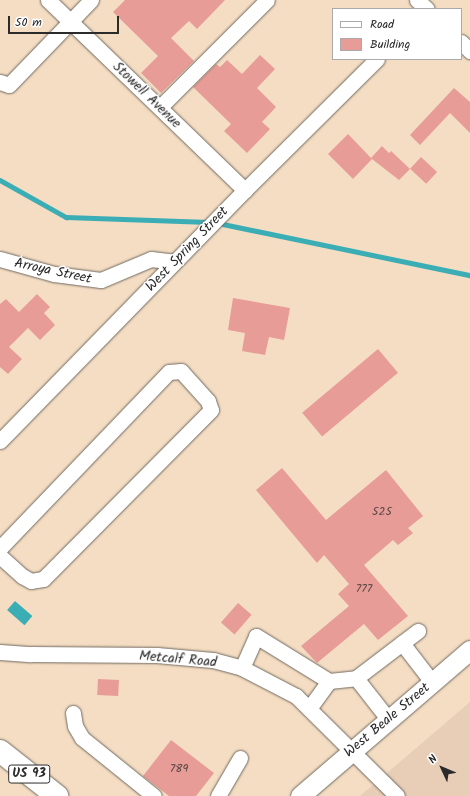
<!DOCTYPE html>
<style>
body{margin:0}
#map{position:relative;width:470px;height:796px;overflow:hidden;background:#f4ddc3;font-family:Kalam,sans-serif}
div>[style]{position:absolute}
.built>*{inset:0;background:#e9ceb7}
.water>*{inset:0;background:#3badb4;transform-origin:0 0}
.stream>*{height:4.5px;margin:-2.25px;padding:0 2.25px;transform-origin:2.25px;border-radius:2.25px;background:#3badb4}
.building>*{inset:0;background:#e89c97;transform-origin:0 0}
.roads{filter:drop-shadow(0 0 1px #716960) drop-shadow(0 0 1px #716960)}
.minor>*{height:15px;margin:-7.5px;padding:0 7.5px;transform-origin:7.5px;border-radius:7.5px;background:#fff}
.major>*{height:19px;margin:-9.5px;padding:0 9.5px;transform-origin:9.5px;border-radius:9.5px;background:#fff}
.highway>*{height:22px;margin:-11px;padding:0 11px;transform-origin:11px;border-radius:11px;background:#fff}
span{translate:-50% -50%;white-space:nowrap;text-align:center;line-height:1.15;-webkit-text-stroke:3px #fff;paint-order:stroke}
.number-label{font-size:12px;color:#5a4746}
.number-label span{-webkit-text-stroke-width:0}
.shield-label span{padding:1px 3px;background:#fff;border:1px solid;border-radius:3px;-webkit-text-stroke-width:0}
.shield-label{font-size:13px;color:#2b2b2b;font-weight:700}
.street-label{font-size:14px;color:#2b2b2b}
.legend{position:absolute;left:332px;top:8px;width:130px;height:52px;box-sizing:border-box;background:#fff;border:1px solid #aaa;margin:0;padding:5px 7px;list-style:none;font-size:12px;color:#2b2b2b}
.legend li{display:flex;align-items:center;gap:8px;height:20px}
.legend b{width:20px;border:1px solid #aaa}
.north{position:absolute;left:422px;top:748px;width:40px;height:40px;-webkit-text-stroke:3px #fff;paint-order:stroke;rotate:314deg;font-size:11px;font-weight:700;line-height:16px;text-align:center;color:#2b2b2b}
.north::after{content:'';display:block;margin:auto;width:14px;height:18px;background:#2b2b2b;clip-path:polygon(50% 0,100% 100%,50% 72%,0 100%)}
.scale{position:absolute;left:8px;top:16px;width:111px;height:18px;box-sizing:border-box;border:2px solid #2b2b2b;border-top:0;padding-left:5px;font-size:12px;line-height:14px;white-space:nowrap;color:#2b2b2b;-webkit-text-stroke:3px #fff;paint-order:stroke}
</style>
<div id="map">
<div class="built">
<i style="clip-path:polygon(470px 702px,470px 796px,360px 796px)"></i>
</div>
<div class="water">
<i style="left:15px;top:601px;width:23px;height:12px;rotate:41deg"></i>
</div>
<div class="stream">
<i style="left:0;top:180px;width:76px;rotate:29.3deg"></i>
<i style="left:66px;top:217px;width:143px;rotate:2deg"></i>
<i style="left:218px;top:223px;width:257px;rotate:11.7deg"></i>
</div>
<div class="building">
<i style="clip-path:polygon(125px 0,225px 0,197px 29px,189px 21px,171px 38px,194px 61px,161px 93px,141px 73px,158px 56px,113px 12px)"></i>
<i style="clip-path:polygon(260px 55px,275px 69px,257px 88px,276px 107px,262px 122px,270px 129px,247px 153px,224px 131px,231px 124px,193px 87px,216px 64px,220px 67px,227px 60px,242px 74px)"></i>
<i style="clip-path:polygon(454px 88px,470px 102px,470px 133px,450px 113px,420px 145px,410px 135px)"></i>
<i style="clip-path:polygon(348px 134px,371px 158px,382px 146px,389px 153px,391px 151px,410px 169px,399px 180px,372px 159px,353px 179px,328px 154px)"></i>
<i style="left:421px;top:157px;width:22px;height:16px;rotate:43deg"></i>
<i style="clip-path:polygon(37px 294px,50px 307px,44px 313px,55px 325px,40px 340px,28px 328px,9px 347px,22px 359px,8px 374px,0 367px,0 304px,6px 299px,19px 312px)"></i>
<i style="clip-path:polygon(233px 298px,290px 308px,284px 340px,269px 337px,265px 355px,242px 351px,245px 333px,228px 330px)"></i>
<i style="left:378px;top:349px;width:31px;height:99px;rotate:50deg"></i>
<i style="clip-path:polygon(282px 468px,326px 520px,386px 470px,423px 516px,408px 528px,413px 533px,398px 545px,393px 540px,364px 565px,408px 616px,378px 640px,364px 624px,317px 663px,301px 646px,349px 606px,338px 594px,349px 584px,324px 555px,317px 563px,256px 490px)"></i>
<i style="left:238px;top:603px;width:18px;height:26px;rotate:41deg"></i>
<i style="left:98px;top:679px;width:21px;height:16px;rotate:3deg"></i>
<i style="clip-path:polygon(171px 740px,214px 773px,196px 796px,169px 796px,143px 776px)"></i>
</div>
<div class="roads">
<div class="minor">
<i style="left:48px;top:0;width:274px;rotate:44deg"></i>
<i style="left:417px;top:0;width:13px;rotate:42deg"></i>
<i style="left:461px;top:42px;width:13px;rotate:45deg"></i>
<i style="left:0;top:82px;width:9px;rotate:18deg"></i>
<i style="left:9px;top:85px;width:118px;rotate:-46deg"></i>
<i style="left:160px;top:107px;width:151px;rotate:-45deg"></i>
<i style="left:0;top:259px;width:56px;rotate:15.5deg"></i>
<i style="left:54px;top:274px;width:47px;rotate:7.3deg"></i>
<i style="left:101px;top:280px;width:54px;rotate:-22.8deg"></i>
<i style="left:151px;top:259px;width:23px;rotate:7deg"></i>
<i style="left:0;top:441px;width:351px;rotate:-45.7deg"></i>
<i style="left:245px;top:190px;width:186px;rotate:-44.8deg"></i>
<i style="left:0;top:548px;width:244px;rotate:-46.2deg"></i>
<i style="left:169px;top:372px;width:12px;rotate:-5deg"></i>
<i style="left:181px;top:371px;width:40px;rotate:48deg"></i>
<i style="left:208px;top:401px;width:9px;rotate:72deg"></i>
<i style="left:211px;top:410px;width:238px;rotate:134.8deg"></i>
<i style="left:43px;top:579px;width:12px;rotate:171deg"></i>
<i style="left:31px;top:581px;width:10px;rotate:-151deg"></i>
<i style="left:22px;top:576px;width:30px;rotate:-138deg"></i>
<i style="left:402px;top:643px;width:49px;rotate:52.4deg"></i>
<i style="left:0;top:652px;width:31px;rotate:4deg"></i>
<i style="left:31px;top:654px;width:126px;rotate:0.5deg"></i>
<i style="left:157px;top:655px;width:56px;rotate:5.1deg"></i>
<i style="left:213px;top:660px;width:30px;rotate:15deg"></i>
<i style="left:242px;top:668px;width:61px;rotate:27.4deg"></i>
<i style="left:296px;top:696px;width:142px;rotate:44.7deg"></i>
<i style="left:242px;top:668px;width:35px;rotate:-66deg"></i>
<i style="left:256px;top:636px;width:86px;rotate:31.7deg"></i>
<i style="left:329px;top:681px;width:34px;rotate:126deg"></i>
<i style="left:356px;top:678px;width:78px;rotate:-37.2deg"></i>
<i style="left:329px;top:681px;width:27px;rotate:-6deg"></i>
<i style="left:356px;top:678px;width:52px;rotate:52deg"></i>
<i style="left:73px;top:713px;width:13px;rotate:81deg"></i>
<i style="left:75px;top:726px;width:14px;rotate:60deg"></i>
<i style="left:82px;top:738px;width:92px;rotate:38.9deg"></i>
<i style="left:218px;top:796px;width:44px;rotate:-59.9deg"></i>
</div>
<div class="major">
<i style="left:300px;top:796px;width:224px;rotate:-40.7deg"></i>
</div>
<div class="highway">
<i style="left:0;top:751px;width:73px;rotate:38.3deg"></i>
</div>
</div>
<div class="number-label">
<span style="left:382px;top:512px">525</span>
<span style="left:364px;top:589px">777</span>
<span style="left:179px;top:769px">789</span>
</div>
<div class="shield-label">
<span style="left:29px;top:774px">US 93</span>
</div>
<div class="street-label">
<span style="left:147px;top:95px;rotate:44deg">Stowell Avenue</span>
<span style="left:187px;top:249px;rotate:-46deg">West Spring Street</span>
<span style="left:53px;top:271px;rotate:12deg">Arroya Street</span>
<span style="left:178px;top:659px;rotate:5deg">Metcalf Road</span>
<span style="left:387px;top:720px;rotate:-40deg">West Beale Street</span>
</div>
<ul class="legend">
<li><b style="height:5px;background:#fff"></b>Road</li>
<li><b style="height:11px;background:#e89c97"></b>Building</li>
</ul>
<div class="north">N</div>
<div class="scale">50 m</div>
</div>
